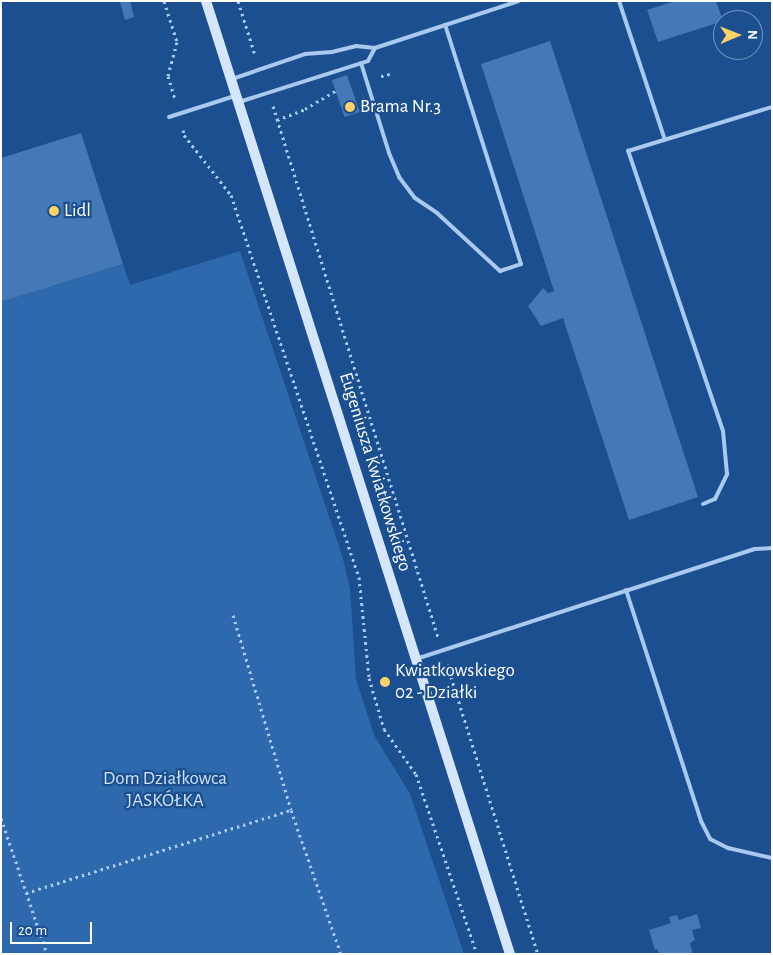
<!DOCTYPE html>
<meta charset="utf-8">
<style>
body{margin:0}
#map{position:relative;width:773px;height:955px;overflow:hidden;background:#1b4f8f;font-family:"Alegreya Sans",sans-serif}
div>[style]{position:absolute}
.green>*{inset:0;background:#2e69ad}
.building>*{inset:0;background:#4478b7;transform-origin:0 0}
.path>*{height:3px;margin-top:-1.5px;transform-origin:0;background:repeating-linear-gradient(90deg,#a9c9ee 0 2.5px,transparent 0 6.5px)}
.service>*{height:4px;margin:-2px;padding:0 2px;transform-origin:2px;border-radius:2px;background:#a9c9ee}
.secondary>*{height:10px;margin:-5px;padding:0 5px;transform-origin:5px;border-radius:5px;background:#d6e6fa}
.dots>*{width:14px;height:14px;translate:-50% -50%;box-sizing:border-box;border:2px solid #1b4f8f;border-radius:50%}
span{translate:-50% -50%;white-space:nowrap;text-align:center;line-height:1.15;-webkit-text-stroke:4.5px #1b4f8f;paint-order:stroke}
.poi-label{font-size:19px;color:#fff}
.left{translate:0 -50%;text-align:left}
.street-label{font-size:19px;color:#fff}
.park-label{font-size:19px;color:#cfe3fa}
.frame{position:absolute;inset:0;border:2px solid #fff;pointer-events:none}
.north{position:absolute;left:713px;top:10px;width:50px;height:50px;box-sizing:border-box;background:#1b4f8f;border:1px solid #7695bc;border-radius:50%;rotate:89deg;font-size:14px;font-weight:700;line-height:20px;text-align:center;color:#fff}
.north::after{content:'';display:block;margin:auto;width:18px;height:22px;background:#ffd166;clip-path:polygon(50% 0,100% 100%,50% 72%,0 100%)}
.scale{position:absolute;left:10px;top:922px;width:82px;height:22px;box-sizing:border-box;border:2px solid #fff;border-top:0;padding-left:6px;font-size:15px;line-height:18px;white-space:nowrap;color:#fff;-webkit-text-stroke:4px #1b4f8f;paint-order:stroke}
</style>
<div id="map">
<div class="green">
<i style="clip-path:polygon(240px 251px,342px 555px,350px 589px,356px 679px,374px 735px,410px 794px,464px 954px,1px 954px,1px 302px,123px 264px,130px 285px)"></i>
</div>
<div class="building">
<i style="clip-path:polygon(130px 1px,134px 17px,125px 20px,120px 2px)"></i>
<i style="clip-path:polygon(675px 1px,716px 1px,723px 21px,658px 42px,647px 10px)"></i>
<i style="clip-path:polygon(550px 41px,698px 497px,629px 520px,563px 318px,541px 326px,528px 306px,543px 288px,548px 293px,554px 291px,481px 64px)"></i>
<i style="left:347px;top:75px;width:39px;height:16px;rotate:71deg"></i>
<i style="clip-path:polygon(81px 133px,123px 264px,1px 302px,1px 158px)"></i>
<i style="clip-path:polygon(697px 914px,701px 928px,692px 930px,695px 940px,690px 943px,693px 954px,659px 954px,657px 949px,655px 950px,649px 930px,671px 923px,669px 917px,677px 915px,679px 920px)"></i>
</div>
<div class="path">
<i style="left:164px;top:1px;width:43px;rotate:72.4deg"></i>
<i style="left:177px;top:42px;width:35px;rotate:105deg"></i>
<i style="left:168px;top:76px;width:24px;rotate:73deg"></i>
<i style="left:238px;top:1px;width:57px;rotate:72.5deg"></i>
<i style="left:381px;top:76px;width:9px;rotate:-13deg"></i>
<i style="left:273px;top:106px;width:556px;rotate:72.74deg"></i>
<i style="left:277px;top:120px;width:30px;rotate:-21deg"></i>
<i style="left:305px;top:109px;width:37px;rotate:-31deg"></i>
<i style="left:183px;top:130px;width:5px;rotate:79deg"></i>
<i style="left:184px;top:135px;width:76px;rotate:51.9deg"></i>
<i style="left:231px;top:195px;width:403px;rotate:71.5deg"></i>
<i style="left:359px;top:577px;width:101px;rotate:84.3deg"></i>
<i style="left:369px;top:678px;width:53px;rotate:73.6deg"></i>
<i style="left:384px;top:729px;width:55px;rotate:54.6deg"></i>
<i style="left:416px;top:774px;width:190px;rotate:71.3deg"></i>
<i style="left:233px;top:615px;width:203px;rotate:73.4deg"></i>
<i style="left:291px;top:810px;width:152px;rotate:70.9deg"></i>
<i style="left:447px;top:664px;width:304px;rotate:72.6deg"></i>
<i style="left:1px;top:818px;width:144px;rotate:71.3deg"></i>
<i style="left:26px;top:893px;width:278px;rotate:-17.4deg"></i>
</div>
<div class="service">
<i style="left:619px;top:1px;width:146px;rotate:71.7deg"></i>
<i style="left:361px;top:63px;width:94px;rotate:72.7deg"></i>
<i style="left:389px;top:153px;width:26px;rotate:67deg"></i>
<i style="left:399px;top:177px;width:26px;rotate:53deg"></i>
<i style="left:415px;top:198px;width:27px;rotate:34deg"></i>
<i style="left:437px;top:213px;width:86px;rotate:42.6deg"></i>
<i style="left:500px;top:271px;width:22px;rotate:-18deg"></i>
<i style="left:521px;top:264px;width:251px;rotate:-107.6deg"></i>
<i style="left:232px;top:79px;width:77px;rotate:-18.9deg"></i>
<i style="left:305px;top:54px;width:27px;rotate:-4deg"></i>
<i style="left:332px;top:52px;width:25px;rotate:-14deg"></i>
<i style="left:356px;top:46px;width:19px;rotate:6deg"></i>
<i style="left:375px;top:48px;width:151px;rotate:-18.1deg"></i>
<i style="left:239px;top:102px;width:135px;rotate:-17.6deg"></i>
<i style="left:368px;top:61px;width:15px;rotate:-62deg"></i>
<i style="left:169px;top:117px;width:69px;rotate:-17.7deg"></i>
<i style="left:703px;top:504px;width:13px;rotate:-23deg"></i>
<i style="left:715px;top:499px;width:28px;rotate:-64deg"></i>
<i style="left:727px;top:474px;width:43px;rotate:-95.3deg"></i>
<i style="left:723px;top:431px;width:296px;rotate:-108.7deg"></i>
<i style="left:628px;top:151px;width:151px;rotate:-17deg"></i>
<i style="left:626px;top:590px;width:243px;rotate:72deg"></i>
<i style="left:701px;top:821px;width:20px;rotate:63deg"></i>
<i style="left:710px;top:839px;width:20px;rotate:27deg"></i>
<i style="left:728px;top:848px;width:45px;rotate:12.8deg"></i>
<i style="left:416px;top:659px;width:356px;rotate:-18deg"></i>
<i style="left:755px;top:549px;width:17px;rotate:-3deg"></i>
</div>
<div class="secondary">
<i style="left:206px;top:1px;width:1000px;rotate:72.31deg"></i>
</div>
<div class="dots">
<i style="left:350px;top:107px;background:#ffd166"></i>
<i style="left:54px;top:211px;background:#ffd166"></i>
<i style="left:385px;top:682px;background:#ffd166"></i>
</div>
<div class="poi-label">
<span class="left" style="left:360px;top:107px">Brama Nr.3</span>
<span class="left" style="left:64px;top:211px">Lidl</span>
<span class="left" style="left:395px;top:682px">Kwiatkowskiego<br>02 - Działki</span>
</div>
<div class="street-label">
<span style="left:375px;top:472px;rotate:73deg">Eugeniusza Kwiatkowskiego</span>
</div>
<div class="park-label">
<span style="left:165px;top:790px">Dom Działkowca<br>JASKÓŁKA</span>
</div>
<div class="frame"></div>
<div class="north">N</div>
<div class="scale">20 m</div>
</div>
